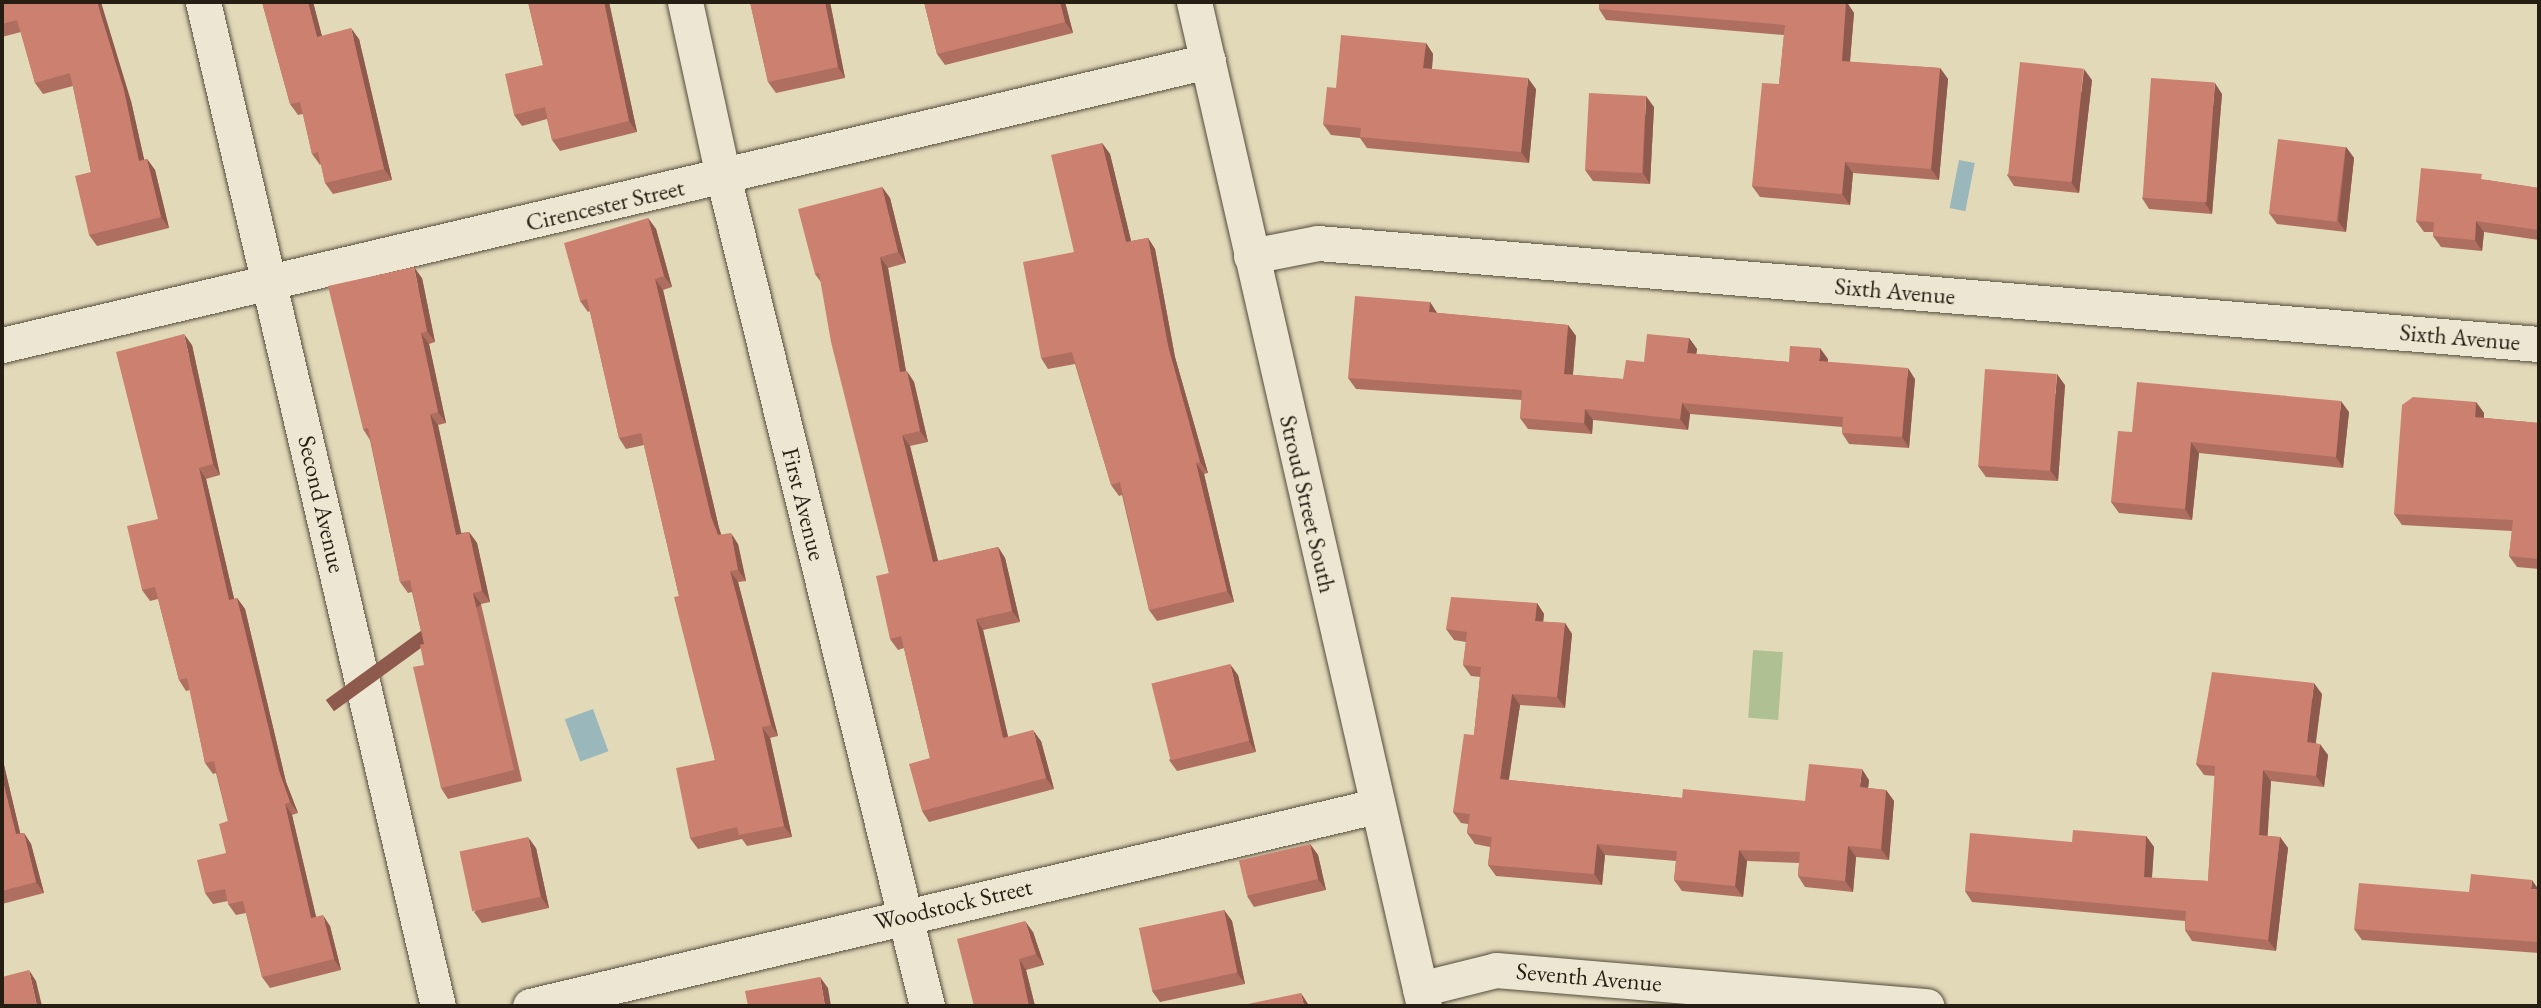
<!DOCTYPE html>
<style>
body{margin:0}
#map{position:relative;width:2541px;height:1008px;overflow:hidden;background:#e2d9b9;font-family:"EB Garamond",serif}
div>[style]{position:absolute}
.green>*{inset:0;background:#afc092;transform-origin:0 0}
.water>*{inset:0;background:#9ab7bb;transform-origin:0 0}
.roads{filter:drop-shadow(0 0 2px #554c3c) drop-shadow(0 0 2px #554c3c)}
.street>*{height:35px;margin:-17.5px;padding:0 17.5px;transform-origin:17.5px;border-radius:17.5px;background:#ece6d2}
.wall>*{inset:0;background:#af6f60}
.shaded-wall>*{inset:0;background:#8f5a4e;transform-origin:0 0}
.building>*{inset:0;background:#cc8170;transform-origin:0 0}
span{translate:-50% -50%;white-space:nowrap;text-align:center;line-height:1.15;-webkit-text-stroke:5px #ece6d2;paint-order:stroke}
.street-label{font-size:24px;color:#261d13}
.frame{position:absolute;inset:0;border:4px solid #261d13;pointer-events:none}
</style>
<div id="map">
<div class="green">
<i style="left:1753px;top:650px;width:30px;height:68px;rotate:4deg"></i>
</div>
<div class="water">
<i style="left:1959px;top:160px;width:16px;height:49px;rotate:11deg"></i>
<i style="left:593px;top:709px;width:45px;height:30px;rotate:70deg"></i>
</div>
<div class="roads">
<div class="street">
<i style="left:203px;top:2px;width:1031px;rotate:76.83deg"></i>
<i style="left:685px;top:2px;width:178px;rotate:77.7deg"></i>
<i style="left:723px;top:176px;width:855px;rotate:76.19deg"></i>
<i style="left:1194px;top:2px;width:1030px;rotate:77.1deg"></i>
<i style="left:1251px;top:256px;width:68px;rotate:-11deg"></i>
<i style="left:1318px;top:243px;width:1225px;rotate:4.73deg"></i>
<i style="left:2px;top:345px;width:1239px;rotate:-13.25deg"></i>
<i style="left:1420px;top:989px;width:78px;rotate:-14deg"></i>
<i style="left:1496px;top:970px;width:432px;rotate:4.8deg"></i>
<i style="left:530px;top:1006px;width:869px;rotate:-13.3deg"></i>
</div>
</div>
<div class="wall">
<i style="clip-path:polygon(2px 2px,131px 101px,144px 160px,147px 159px,155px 170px,169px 228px,97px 246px,89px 235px,91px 172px,73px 86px,43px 94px,35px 83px,21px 32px,2px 37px)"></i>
<i style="clip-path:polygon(262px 2px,313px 2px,322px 36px,359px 39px,392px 180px,333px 194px,325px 183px,321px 164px,320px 165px,312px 154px,303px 114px,298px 115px,290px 104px)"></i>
<i style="clip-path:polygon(528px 2px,609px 2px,637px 132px,560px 151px,552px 140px,547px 119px,522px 126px,514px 115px,543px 65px)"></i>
<i style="clip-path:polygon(750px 2px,830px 2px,845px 78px,776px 93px,768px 82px)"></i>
<i style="clip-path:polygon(924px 2px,1065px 2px,1073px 33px,945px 65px,937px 54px)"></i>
<i style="clip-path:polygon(1848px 4px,1854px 13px,1850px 62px,1940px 68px,1948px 79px,1939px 180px,1853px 173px,1850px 205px,1760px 197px,1752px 186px,1779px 84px,1784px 35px,1606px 20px,1599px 9px)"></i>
<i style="clip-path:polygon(1426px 43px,1433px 54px,1432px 69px,1536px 89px,1529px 163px,1367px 148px,1360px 138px,1331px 135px,1323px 124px,1336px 88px)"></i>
<i style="clip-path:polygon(2092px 80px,2079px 193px,2014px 186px,2007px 175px)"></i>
<i style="clip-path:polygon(2222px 94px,2212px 214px,2149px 209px,2142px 198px)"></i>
<i style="clip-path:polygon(1654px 107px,1650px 184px,1593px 181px,1585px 170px)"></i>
<i style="clip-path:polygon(1102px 143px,1110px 154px,1131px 241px,1148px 238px,1155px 249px,1175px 357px,1208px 473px,1204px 474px,1234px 602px,1157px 621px,1149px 610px,1122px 495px,1119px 496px,1111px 485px,1075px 364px,1048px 369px,1041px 358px,1074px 252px)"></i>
<i style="clip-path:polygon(2346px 147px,2354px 158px,2346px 232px,2277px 224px,2269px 213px)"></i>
<i style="clip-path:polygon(2486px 180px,2539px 188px,2539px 240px,2484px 232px,2482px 251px,2441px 247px,2433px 236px,2433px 232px,2424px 232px,2416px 221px)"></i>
<i style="clip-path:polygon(882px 187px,890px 198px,906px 263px,888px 268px,906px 371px,914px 382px,928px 442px,910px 446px,938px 561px,998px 547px,1005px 558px,1020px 622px,983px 630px,1008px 737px,1041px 741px,1054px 789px,929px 822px,922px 811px,930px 758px,904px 648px,898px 650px,890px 639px,889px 573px,821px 282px,815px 274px)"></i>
<i style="clip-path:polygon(648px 218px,656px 229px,672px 287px,663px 290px,719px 528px,721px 535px,738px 544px,746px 581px,738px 582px,778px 736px,770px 738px,792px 837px,747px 846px,742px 839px,698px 849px,690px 838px,715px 760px,679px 596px,644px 445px,626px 449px,619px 438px,590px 311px,588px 312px,580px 301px)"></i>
<i style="clip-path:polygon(422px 278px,435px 342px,429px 344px,446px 423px,438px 425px,461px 533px,469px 532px,477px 543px,490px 602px,481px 604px,522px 781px,448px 799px,441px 788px,424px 665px,424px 644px,412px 592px,408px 593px,400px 582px,370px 440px,363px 429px)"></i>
<i style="clip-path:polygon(1430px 302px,1437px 313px,1568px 325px,1576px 336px,1573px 375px,1623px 379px,1644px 362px,1689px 338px,1697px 349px,1696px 354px,1789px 362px,1828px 359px,1827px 362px,1915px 379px,1909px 448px,1849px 444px,1842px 433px,1842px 427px,1690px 414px,1688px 430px,1593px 420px,1592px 434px,1528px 429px,1520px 418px,1522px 400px,1356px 389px,1348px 378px)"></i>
<i style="clip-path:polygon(192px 345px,220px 475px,206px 479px,234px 599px,237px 598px,245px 609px,286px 782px,298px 813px,292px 815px,316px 917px,330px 926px,341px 970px,270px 988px,262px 977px,246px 913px,236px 915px,228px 904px,228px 901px,213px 904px,205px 893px,226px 853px,228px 821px,216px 773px,213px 774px,205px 763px,190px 690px,186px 691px,179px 680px,158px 599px,150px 601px,142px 590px,158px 519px)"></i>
<i style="clip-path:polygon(2065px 385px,2058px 481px,1986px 477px,1978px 466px)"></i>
<i style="clip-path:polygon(2476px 402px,2484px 413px,2484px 418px,2539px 423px,2539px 569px,2517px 567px,2509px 556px,2512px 531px,2402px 525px,2394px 514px)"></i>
<i style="clip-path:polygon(2349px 412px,2343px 468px,2199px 453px,2192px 520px,2119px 513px,2111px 502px,2132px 432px)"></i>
<i style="clip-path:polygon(1537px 603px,1544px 614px,1543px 622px,1565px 623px,1572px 634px,1565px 708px,1520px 705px,1509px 780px,1682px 798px,1805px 801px,1869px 780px,1868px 788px,1886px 790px,1894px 801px,1889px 860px,1856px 857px,1853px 892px,1805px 887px,1798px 876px,1799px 863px,1747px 861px,1743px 897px,1682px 891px,1674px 880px,1676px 861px,1605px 855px,1602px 885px,1496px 876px,1488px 865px,1490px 847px,1475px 844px,1467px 833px,1468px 824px,1461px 823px,1453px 812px,1474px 735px,1480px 677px,1471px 676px,1463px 665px,1466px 642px,1454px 640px,1446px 629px)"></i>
<i style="clip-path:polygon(1238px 675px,1256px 752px,1177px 771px,1169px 760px)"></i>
<i style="clip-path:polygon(2322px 694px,2316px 743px,2328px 755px,2324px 787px,2271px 781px,2267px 836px,2280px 837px,2288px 848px,2276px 951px,2192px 941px,2185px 930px,2185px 921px,1972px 902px,1965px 891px,2146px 836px,2154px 847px,2152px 878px,2208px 881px,2215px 776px,2204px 775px,2196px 764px)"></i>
<i style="clip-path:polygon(2px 762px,4px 765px,20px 833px,24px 833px,31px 844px,44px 893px,2px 904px)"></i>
<i style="clip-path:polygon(1310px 844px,1318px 855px,1326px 890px,1254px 907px,1247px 896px)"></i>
<i style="clip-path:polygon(536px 848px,549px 908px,482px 923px,474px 912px)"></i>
<i style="clip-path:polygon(2539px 890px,2539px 953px,2362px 940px,2354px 929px,2469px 892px)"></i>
<i style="clip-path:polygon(1224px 910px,1232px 921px,1245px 984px,1160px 1002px,1152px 991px)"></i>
<i style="clip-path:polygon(1033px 932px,1044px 965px,1026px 970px,1035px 1006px,974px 1006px)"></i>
</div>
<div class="shaded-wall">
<i style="clip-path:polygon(97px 2px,101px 2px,131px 101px,147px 172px,139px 161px)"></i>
<i style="clip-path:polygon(308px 2px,313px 2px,325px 48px,317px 37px)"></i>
<i style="clip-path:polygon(604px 2px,609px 2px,637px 132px,629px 121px)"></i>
<i style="clip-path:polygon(825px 2px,830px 2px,845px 78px,838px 67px)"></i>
<i style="clip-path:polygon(1060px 2px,1065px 2px,1073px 33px,1065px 22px)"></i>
<i style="clip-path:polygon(1840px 2px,1848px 2px,1848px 4px,1854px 13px,1849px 72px,1842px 61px)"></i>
<i style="clip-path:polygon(351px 28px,359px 39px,392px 180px,384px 169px)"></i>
<i style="clip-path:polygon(1426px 43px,1433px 54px,1431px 79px,1423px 68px)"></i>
<i style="clip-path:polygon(1940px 68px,1948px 79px,1939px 180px,1931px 169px)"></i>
<i style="clip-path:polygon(2084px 69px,2092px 80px,2079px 193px,2071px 182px)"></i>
<i style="clip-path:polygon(1528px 78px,1536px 89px,1529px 163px,1521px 152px)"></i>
<i style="clip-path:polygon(2215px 83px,2222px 94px,2212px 214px,2205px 203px)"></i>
<i style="clip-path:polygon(1646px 96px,1654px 107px,1650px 184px,1643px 173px)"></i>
<i style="clip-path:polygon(1102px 143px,1110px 154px,1134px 253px,1126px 242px)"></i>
<i style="clip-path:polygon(2346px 147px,2354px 158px,2346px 232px,2338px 221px)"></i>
<i style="clip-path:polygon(147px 159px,155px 170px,169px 228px,161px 217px)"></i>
<i style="clip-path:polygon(1845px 162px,1853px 173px,1850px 205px,1842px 194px)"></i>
<i style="clip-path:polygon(882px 187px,890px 198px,906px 263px,898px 252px)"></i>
<i style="clip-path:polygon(648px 218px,656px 229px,672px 287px,664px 276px)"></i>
<i style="clip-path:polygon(2476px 221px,2484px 232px,2482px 251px,2475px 240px)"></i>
<i style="clip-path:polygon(1148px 238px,1155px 249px,1175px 357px,1208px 473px,1200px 462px,1168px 346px)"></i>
<i style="clip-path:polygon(880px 257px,888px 268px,908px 383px,900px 372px)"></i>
<i style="clip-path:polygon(414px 267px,422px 278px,435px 342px,427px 331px)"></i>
<i style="clip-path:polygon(655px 279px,663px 290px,719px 528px,725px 546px,718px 535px,711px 517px)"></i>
<i style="clip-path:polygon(1430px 302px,1437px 313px,1429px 312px)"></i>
<i style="clip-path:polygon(1568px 325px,1576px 336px,1572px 385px,1564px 374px)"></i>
<i style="clip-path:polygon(421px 333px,429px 344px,446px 423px,438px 412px)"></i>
<i style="clip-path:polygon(184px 334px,192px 345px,220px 475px,213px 464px)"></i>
<i style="clip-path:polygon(1689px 338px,1697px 349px,1695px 364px,1687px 353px)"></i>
<i style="clip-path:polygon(1820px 348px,1828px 359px,1827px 372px,1819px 361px)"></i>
<i style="clip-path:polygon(1908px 368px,1915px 379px,1909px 448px,1902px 437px)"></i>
<i style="clip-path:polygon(907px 371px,914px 382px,928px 442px,920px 431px)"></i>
<i style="clip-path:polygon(2057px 374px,2065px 385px,2058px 481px,2050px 470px)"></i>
<i style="clip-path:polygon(2341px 401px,2349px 412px,2343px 468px,2336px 457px)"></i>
<i style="clip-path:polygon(2476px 402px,2484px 413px,2483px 428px,2475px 417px)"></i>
<i style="clip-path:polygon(1682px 403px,1690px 414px,1688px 430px,1680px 419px)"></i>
<i style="clip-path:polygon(1585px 409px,1593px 420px,1592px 434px,1584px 423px)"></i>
<i style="clip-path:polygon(430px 414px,438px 425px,464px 546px,456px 535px)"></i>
<i style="clip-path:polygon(902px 435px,910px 446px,941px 573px,933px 562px)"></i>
<i style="clip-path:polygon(2191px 442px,2199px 453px,2192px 520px,2185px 509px)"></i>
<i style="clip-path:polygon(1196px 463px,1204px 474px,1234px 602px,1227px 591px)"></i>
<i style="clip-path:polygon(199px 468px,206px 479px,237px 611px,229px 600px)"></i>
<i style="clip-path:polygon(469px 532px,477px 543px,490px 602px,482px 591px)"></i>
<i style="clip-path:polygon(731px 533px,738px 544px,746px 581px,738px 570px)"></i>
<i style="clip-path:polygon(998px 547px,1005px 558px,1020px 622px,1012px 611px)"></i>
<i style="clip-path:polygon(730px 571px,738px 582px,778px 736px,771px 725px)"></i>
<i style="left:473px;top:593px;width:14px;height:182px;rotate:54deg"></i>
<i style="clip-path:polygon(237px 598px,245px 609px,286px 782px,298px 813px,290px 802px,279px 771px)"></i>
<i style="clip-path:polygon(1537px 603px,1544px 614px,1542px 632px,1535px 621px)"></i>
<i style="clip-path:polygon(976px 619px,983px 630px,1011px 749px,1003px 738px)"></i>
<i style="clip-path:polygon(1565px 623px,1572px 634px,1565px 708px,1557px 697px)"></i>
<i style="clip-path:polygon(1230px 664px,1238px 675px,1256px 752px,1249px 741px)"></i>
<i style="clip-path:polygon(2314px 683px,2322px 694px,2314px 753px,2307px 742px)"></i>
<i style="clip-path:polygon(1512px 694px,1520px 705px,1507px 790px,1500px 779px)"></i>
<i style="clip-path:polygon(762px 727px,770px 738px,792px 837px,784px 826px)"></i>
<i style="clip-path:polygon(1033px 730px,1041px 741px,1054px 789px,1046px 778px)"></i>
<i style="clip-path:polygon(2320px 744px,2328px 755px,2324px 787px,2316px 776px)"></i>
<i style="clip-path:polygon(2px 762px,4px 765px,23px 845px,16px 834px,2px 777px)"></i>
<i style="clip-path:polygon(1862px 769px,1869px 780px,1867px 798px,1860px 787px)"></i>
<i style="clip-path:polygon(2263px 770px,2271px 781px,2267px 846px,2259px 835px)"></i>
<i style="clip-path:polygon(1886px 790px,1894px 801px,1889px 860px,1881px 849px)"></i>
<i style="clip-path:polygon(285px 804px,292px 815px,319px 929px,311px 918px)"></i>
<i style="clip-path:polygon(24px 833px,31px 844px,44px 893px,36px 882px)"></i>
<i style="clip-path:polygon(2146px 836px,2154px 847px,2151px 888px,2144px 877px)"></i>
<i style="clip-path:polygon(528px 837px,536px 848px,549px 908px,541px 897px)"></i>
<i style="clip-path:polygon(2280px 837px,2288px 848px,2276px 951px,2268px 940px)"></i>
<i style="clip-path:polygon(1310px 844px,1318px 855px,1326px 890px,1318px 879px)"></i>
<i style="clip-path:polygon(1597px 844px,1605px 855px,1602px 885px,1594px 874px)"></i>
<i style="clip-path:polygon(1848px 846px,1856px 857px,1853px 892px,1845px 881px)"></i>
<i style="clip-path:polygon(1739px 850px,1747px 861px,1743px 897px,1735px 886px)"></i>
<i style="clip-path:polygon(2532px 880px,2539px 890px,2531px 889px)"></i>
<i style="clip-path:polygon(1224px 910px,1232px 921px,1245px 984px,1237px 973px)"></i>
<i style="clip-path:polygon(323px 915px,330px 926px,341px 970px,334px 959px)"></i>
<i style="clip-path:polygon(1025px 921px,1033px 932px,1044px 965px,1036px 954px)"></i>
<i style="clip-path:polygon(1019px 959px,1026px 970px,1035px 1006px,1029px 1006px)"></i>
<i style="clip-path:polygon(29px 970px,36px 981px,42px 1006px,37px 1006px)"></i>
<i style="clip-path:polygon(820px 977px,828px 988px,831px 1006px,825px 1006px)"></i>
<i style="clip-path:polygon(1301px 993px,1308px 1004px,1309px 1006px,1304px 1006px)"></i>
</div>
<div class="building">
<i style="clip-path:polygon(2px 2px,97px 2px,124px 90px,139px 161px,147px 159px,161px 217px,89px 235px,75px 176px,91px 172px,70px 73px,35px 83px,17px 20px,2px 24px)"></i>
<i style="clip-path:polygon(262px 2px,308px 2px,317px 37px,351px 28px,384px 169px,325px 183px,318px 152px,312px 154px,300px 102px,290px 104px)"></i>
<i style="clip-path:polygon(528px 2px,604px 2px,629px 121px,552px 140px,545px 107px,514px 115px,505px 74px,543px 65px)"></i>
<i style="clip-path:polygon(750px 2px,825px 2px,838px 67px,768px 82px)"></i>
<i style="clip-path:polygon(924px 2px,1060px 2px,1065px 22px,937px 54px)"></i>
<i style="clip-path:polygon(1599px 2px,1846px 2px,1842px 61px,1940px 68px,1931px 169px,1845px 162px,1842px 194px,1752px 186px,1762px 83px,1779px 84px,1785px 25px,1599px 9px)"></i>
<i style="clip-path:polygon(1341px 35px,1426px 43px,1423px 68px,1528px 78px,1521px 152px,1360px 137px,1361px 128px,1323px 124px,1327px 87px,1336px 88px)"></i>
<i style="left:2020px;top:62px;width:64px;height:114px;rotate:6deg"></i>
<i style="left:2151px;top:78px;width:64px;height:120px;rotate:4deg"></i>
<i style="left:1589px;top:93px;width:57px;height:77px;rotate:3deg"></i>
<i style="left:2278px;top:139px;width:68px;height:75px;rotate:7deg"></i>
<i style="clip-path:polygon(1102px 143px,1126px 242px,1148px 238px,1168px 346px,1200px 462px,1196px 463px,1227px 591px,1149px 610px,1120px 482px,1111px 485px,1072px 352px,1041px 358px,1023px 262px,1074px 252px,1051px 155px)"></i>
<i style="clip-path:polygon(2421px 168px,2482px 174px,2481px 179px,2539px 188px,2539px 230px,2476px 221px,2475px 240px,2433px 236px,2434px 222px,2416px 221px)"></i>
<i style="clip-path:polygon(882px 187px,898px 252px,880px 257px,900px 372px,907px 371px,920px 431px,902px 435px,933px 562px,998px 547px,1012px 611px,976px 619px,1003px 738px,1033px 730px,1046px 778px,922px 811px,909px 764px,930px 758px,901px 636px,890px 639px,876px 576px,889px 573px,831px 342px,819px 273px,815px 274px,798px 209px)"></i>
<i style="clip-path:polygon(648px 218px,664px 276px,655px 279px,711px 517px,718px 535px,731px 533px,738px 570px,730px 571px,771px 725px,762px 727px,784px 826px,739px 835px,737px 827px,690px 838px,676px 768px,715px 760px,674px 597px,679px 596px,641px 433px,619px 438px,587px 299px,580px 301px,564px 243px)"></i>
<i style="clip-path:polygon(414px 267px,427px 331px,421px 333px,438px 412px,430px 414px,456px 535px,469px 532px,482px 591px,473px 593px,514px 770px,441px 788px,413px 667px,424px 665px,420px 645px,424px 644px,410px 580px,400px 582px,368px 428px,363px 429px,328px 286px)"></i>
<i style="clip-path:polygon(1355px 296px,1430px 302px,1429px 312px,1568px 325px,1564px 374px,1623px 379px,1626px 360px,1644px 362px,1647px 334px,1689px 338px,1687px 353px,1789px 362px,1790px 346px,1820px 348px,1819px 361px,1908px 368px,1902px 437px,1842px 433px,1843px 417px,1682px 403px,1680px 419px,1585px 409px,1584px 423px,1520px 418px,1522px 390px,1348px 378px)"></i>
<i style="clip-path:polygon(184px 334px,213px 464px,199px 468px,229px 600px,237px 598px,279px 771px,290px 802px,285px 804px,311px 918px,323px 915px,334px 959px,262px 977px,243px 901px,228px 904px,225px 889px,205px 893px,197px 860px,226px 853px,219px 824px,228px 821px,214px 761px,205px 763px,187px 678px,179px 680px,155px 587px,142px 590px,127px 526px,158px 519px,116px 352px)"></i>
<i style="left:1985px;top:369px;width:72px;height:97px;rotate:4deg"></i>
<i style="clip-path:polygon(2137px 382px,2341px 401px,2336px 457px,2191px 442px,2185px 509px,2111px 502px,2118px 431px,2132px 432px)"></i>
<i style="clip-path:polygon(2413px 397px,2476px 402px,2475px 417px,2539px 423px,2539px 559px,2509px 556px,2513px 520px,2394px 514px,2402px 405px)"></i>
<i style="clip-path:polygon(1451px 597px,1537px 603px,1535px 621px,1565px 623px,1557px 697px,1512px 694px,1500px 779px,1682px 798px,1683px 789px,1805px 801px,1809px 764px,1862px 769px,1860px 787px,1886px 790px,1881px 849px,1848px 846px,1845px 881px,1798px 876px,1800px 852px,1739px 850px,1735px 886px,1674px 880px,1677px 851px,1597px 844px,1594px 874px,1488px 865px,1492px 837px,1467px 833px,1470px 814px,1453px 812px,1464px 734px,1474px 735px,1481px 667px,1463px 665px,1467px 632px,1446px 629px)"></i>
<i style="left:1230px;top:664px;width:79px;height:81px;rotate:76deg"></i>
<i style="clip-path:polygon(2212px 672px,2314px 683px,2307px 742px,2320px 744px,2316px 776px,2263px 770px,2259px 835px,2280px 837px,2268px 940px,2185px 930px,2186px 911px,1965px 891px,1970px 833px,2072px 842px,2073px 830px,2146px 836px,2144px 877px,2208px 881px,2215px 766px,2196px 764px)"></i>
<i style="clip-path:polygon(2px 777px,16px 834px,24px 833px,36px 882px,2px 891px)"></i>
<i style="left:528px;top:837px;width:61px;height:70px;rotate:78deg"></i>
<i style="left:1310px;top:844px;width:36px;height:73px;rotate:77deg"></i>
<i style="clip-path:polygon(2471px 874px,2532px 880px,2531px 889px,2539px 890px,2539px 942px,2354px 929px,2359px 883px,2469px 892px)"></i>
<i style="left:1224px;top:910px;width:64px;height:87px;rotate:78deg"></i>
<i style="clip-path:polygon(1025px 921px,1036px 954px,1019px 959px,1029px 1006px,974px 1006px,957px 939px)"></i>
<i style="clip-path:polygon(29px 970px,37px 1006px,2px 1006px,2px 977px)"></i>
<i style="clip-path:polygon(820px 977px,825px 1006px,748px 1006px,745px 991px)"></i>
<i style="clip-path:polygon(1301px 993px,1304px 1006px,1238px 1006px)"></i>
</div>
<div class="street-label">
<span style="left:605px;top:205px;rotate:-13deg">Cirencester Street</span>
<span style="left:1895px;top:291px;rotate:5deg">Sixth Avenue</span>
<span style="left:2460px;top:337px;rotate:5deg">Sixth Avenue</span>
<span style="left:322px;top:504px;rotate:77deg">Second Avenue</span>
<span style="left:804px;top:504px;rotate:76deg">First Avenue</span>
<span style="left:1308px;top:504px;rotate:77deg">Stroud Street South</span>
<span style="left:953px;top:904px;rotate:-13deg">Woodstock Street</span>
<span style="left:1589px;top:977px;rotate:5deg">Seventh Avenue</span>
</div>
<div class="frame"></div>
</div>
